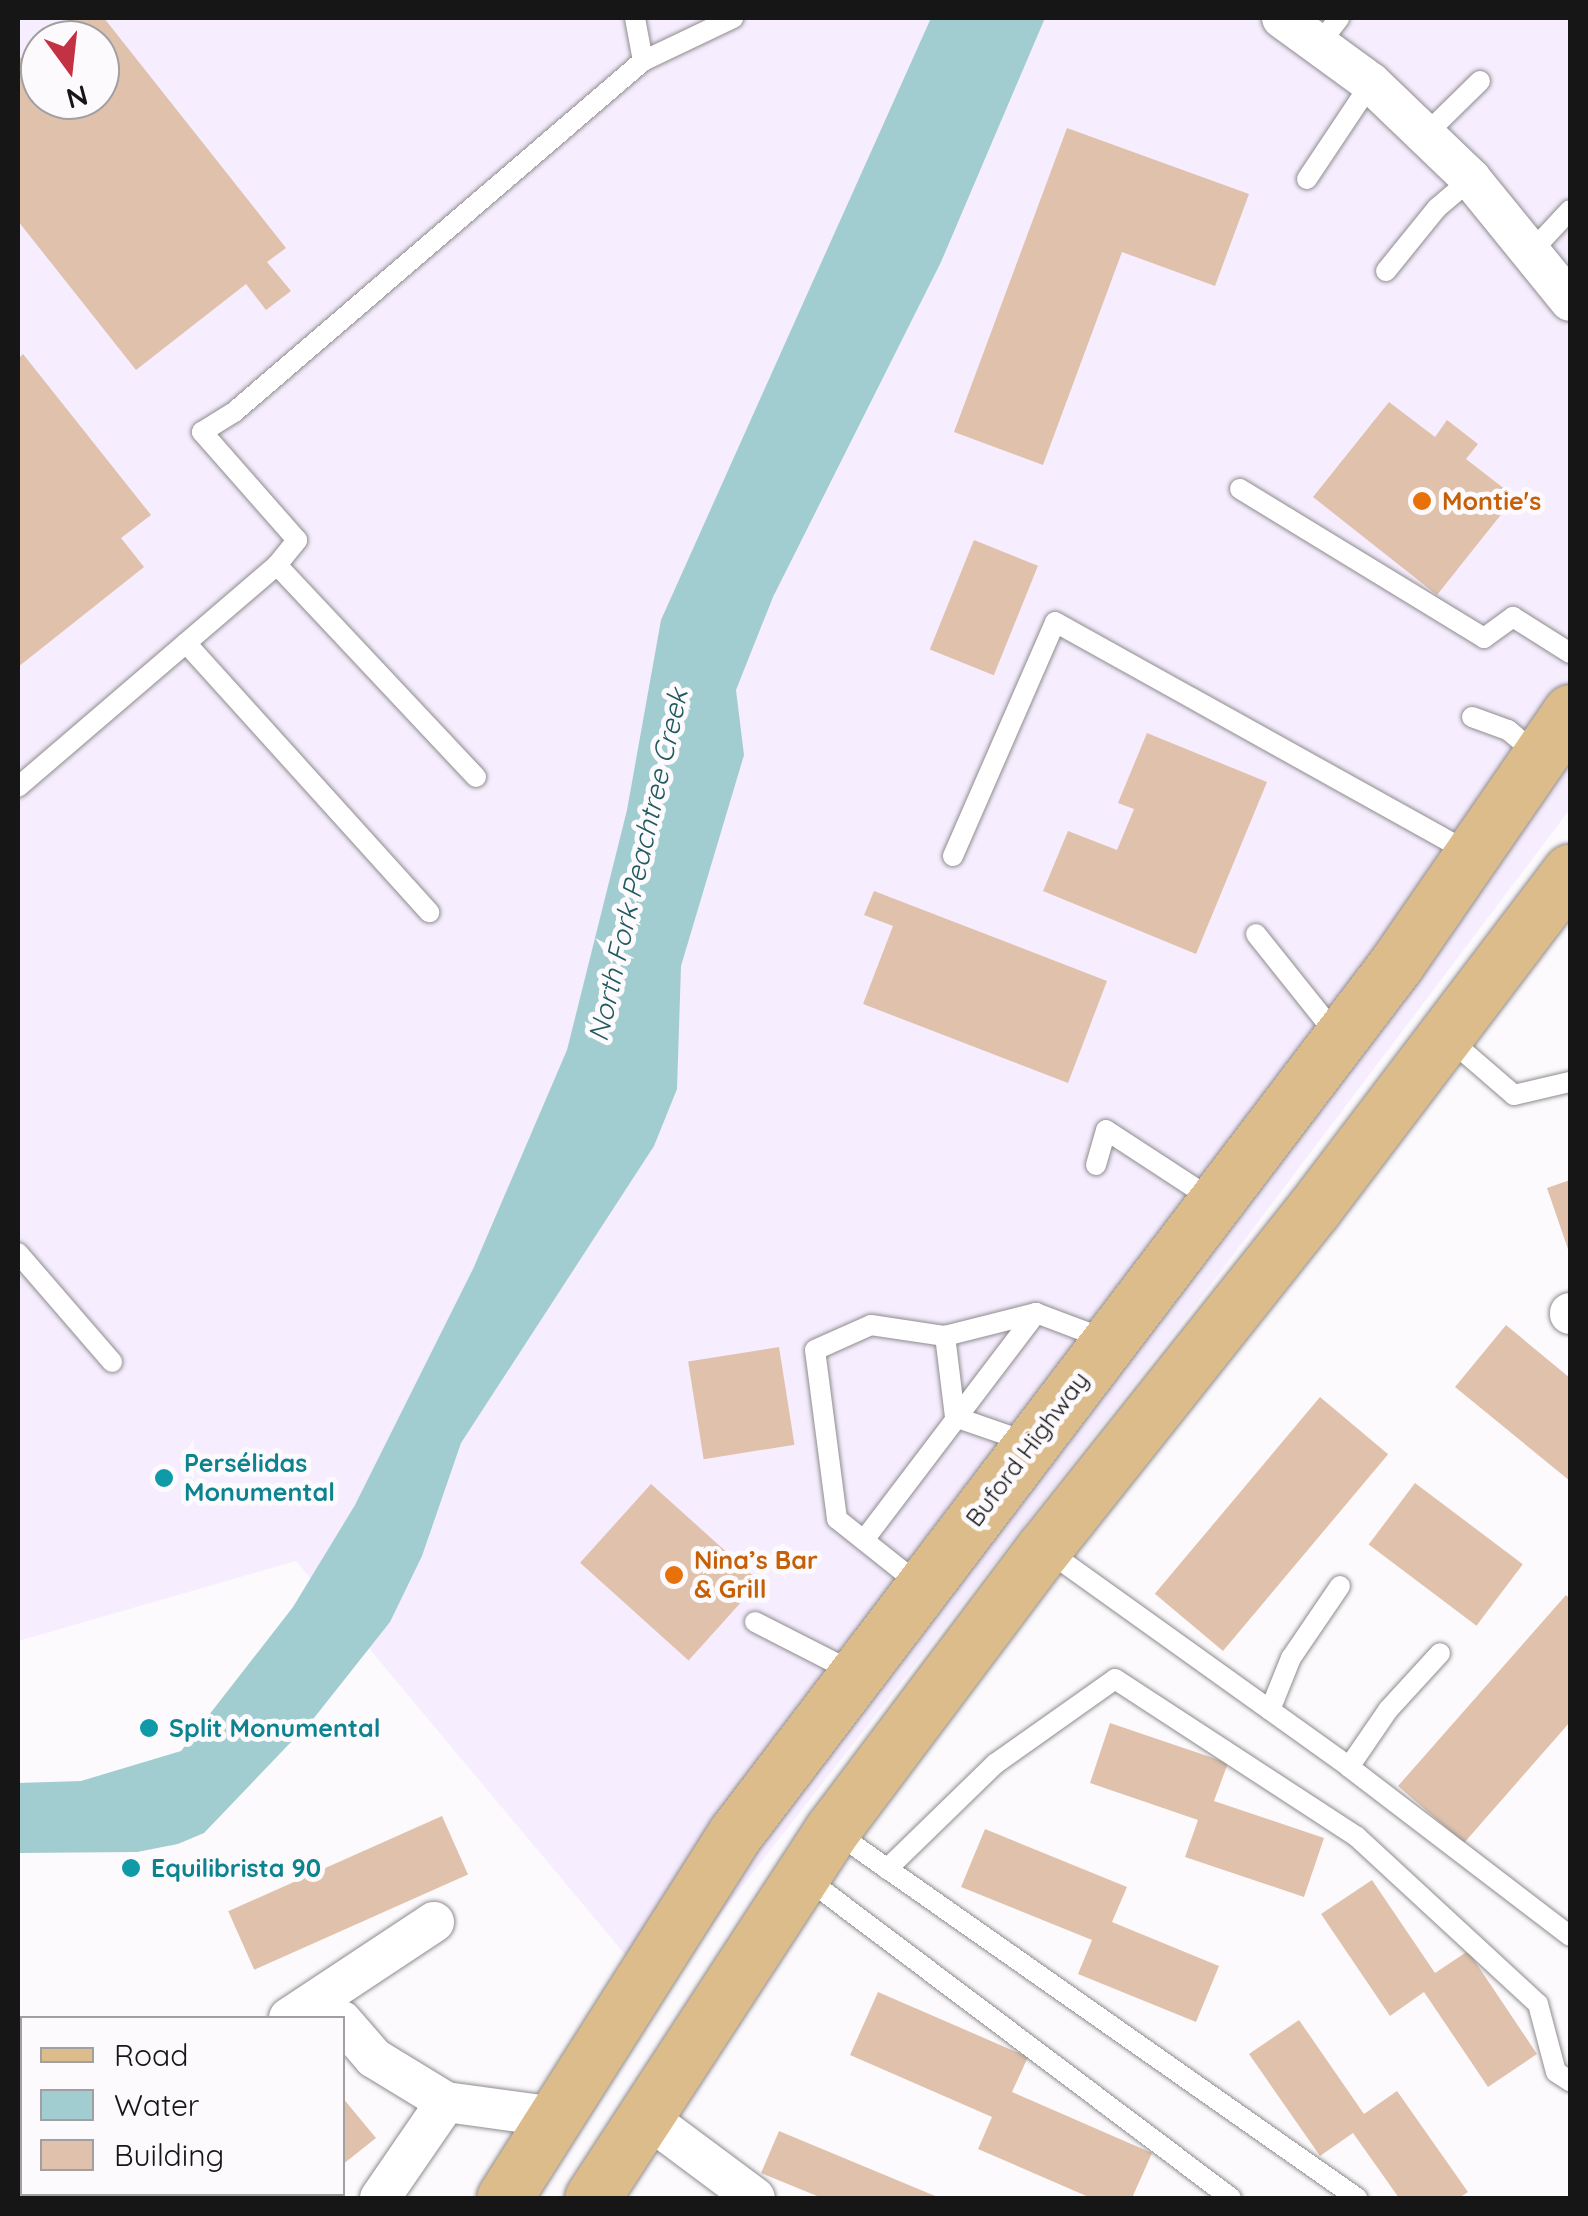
<!DOCTYPE html>
<meta charset="utf-8">
<style>
body{margin:0}
#map{position:relative;width:1588px;height:2216px;overflow:hidden;background:#fdfafd;font-family:Quicksand,sans-serif}
div>[style]{position:absolute}
.commercial>*{inset:0;background:#f6edfe}
.water>*{inset:0;background:#a2cdd0}
.building>*{inset:0;background:#e0c2ac;transform-origin:0 0}
.roads{filter:drop-shadow(0 0 2px #8e8c8e) drop-shadow(0 0 2px #8e8c8e)}
.lane>*{height:20px;margin:-10px;padding:0 10px;transform-origin:10px;border-radius:10px;background:#fff}
.street>*{height:40px;margin:-20px;padding:0 20px;transform-origin:20px;border-radius:20px;background:#fff}
.primary>*{height:55px;margin:-27.5px;padding:0 27.5px;transform-origin:27.5px;border-radius:27.5px;background:#ddbc8b}
.dots>*{width:28px;height:28px;translate:-50% -50%;box-sizing:border-box;border:5px solid #fdfafd;border-radius:50%}
span{translate:-50% -50%;white-space:nowrap;text-align:center;line-height:1.15;-webkit-text-stroke:10px #fdfafd;paint-order:stroke}
.food-label{font-size:25px;color:#c56008;font-weight:700}
.left{translate:0 -50%;text-align:left}
.street-label{font-size:25px;color:#171617}
.culture-label{font-size:25px;color:#0d838f;font-weight:700}
.water-label{font-size:28px;color:#1f5a5e;font-style:italic}
.frame{position:absolute;inset:0;border:20px solid #171617;pointer-events:none}
.legend{position:absolute;left:20px;top:2016px;width:325px;height:180px;box-sizing:border-box;background:#fdfafd;border:2px solid #a19fa1;margin:0;padding:12px 18px;list-style:none;font-size:30px;color:#171617}
.legend li{display:flex;align-items:center;gap:20px;height:50px}
.legend b{width:50px;border:2px solid #a19fa1}
.north{position:absolute;left:20px;top:20px;width:100px;height:100px;box-sizing:border-box;background:#fdfafd;border:2px solid #a19fa1;border-radius:50%;rotate:165deg;font-size:28px;font-weight:700;line-height:40px;text-align:center;color:#171617}
.north::after{content:'';display:block;margin:auto;width:35px;height:45px;background:#c23243;clip-path:polygon(50% 0,100% 100%,50% 72%,0 100%)}
</style>
<div id="map">
<div class="commercial">
<i style="clip-path:polygon(evenodd,18px 18px,1570px 18px,1570px 809px,1184px 1320px,658px 1994px,296px 1561px,18px 1641px,18px 18px,40px 40px,100px 40px,100px 100px,40px 100px,40px 40px)"></i>
</div>
<div class="water">
<i style="clip-path:polygon(931px 18px,1045px 18px,941px 262px,773px 597px,736px 690px,744px 755px,681px 966px,677px 1089px,654px 1146px,461px 1443px,422px 1556px,390px 1622px,314px 1718px,204px 1833px,178px 1844px,137px 1852px,18px 1853px,18px 1783px,81px 1781px,181px 1751px,293px 1607px,355px 1505px,473px 1269px,567px 1050px,627px 810px,661px 620px)"></i>
</div>
<div class="building">
<i style="clip-path:polygon(72px 18px,104px 18px,286px 248px,267px 262px,291px 291px,266px 310px,246px 284px,136px 370px,18px 221px,18px 60px,40px 42px,40px 100px,100px 100px,100px 40px,43px 40px)"></i>
<i style="clip-path:polygon(1067px 128px,1249px 194px,1215px 286px,1122px 252px,1043px 465px,954px 432px)"></i>
<i style="clip-path:polygon(23px 354px,151px 515px,121px 538px,144px 567px,18px 667px,18px 359px)"></i>
<i style="clip-path:polygon(1389px 402px,1435px 437px,1447px 420px,1478px 444px,1466px 459px,1515px 497px,1437px 595px,1313px 497px)"></i>
<i style="left:974px;top:540px;width:69px;height:118px;rotate:22deg"></i>
<i style="clip-path:polygon(1147px 733px,1267px 782px,1196px 954px,1043px 891px,1068px 831px,1117px 850px,1134px 809px,1118px 803px)"></i>
<i style="clip-path:polygon(874px 891px,1107px 981px,1068px 1083px,863px 1004px,893px 926px,864px 915px)"></i>
<i style="clip-path:polygon(1570px 1180px,1570px 1255px,1547px 1188px)"></i>
<i style="clip-path:polygon(1506px 1325px,1570px 1378px,1570px 1481px,1455px 1387px)"></i>
<i style="left:779px;top:1347px;width:99px;height:92px;rotate:81deg"></i>
<i style="left:1320px;top:1397px;width:89px;height:257px;rotate:40deg"></i>
<i style="left:1415px;top:1483px;width:135px;height:77px;rotate:37deg"></i>
<i style="left:651px;top:1484px;width:146px;height:106px;rotate:42deg"></i>
<i style="clip-path:polygon(1566px 1595px,1570px 1599px,1570px 1722px,1464px 1843px,1398px 1786px)"></i>
<i style="clip-path:polygon(1110px 1723px,1228px 1763px,1214px 1801px,1324px 1838px,1304px 1897px,1185px 1857px,1198px 1820px,1090px 1783px)"></i>
<i style="left:442px;top:1816px;width:64px;height:234px;rotate:66deg"></i>
<i style="clip-path:polygon(985px 1829px,1127px 1887px,1112px 1922px,1219px 1966px,1196px 2022px,1078px 1974px,1092px 1940px,961px 1887px)"></i>
<i style="clip-path:polygon(1372px 1880px,1435px 1973px,1468px 1951px,1537px 2054px,1488px 2087px,1424px 1992px,1390px 2016px,1321px 1914px)"></i>
<i style="clip-path:polygon(878px 1992px,1028px 2057px,1012px 2092px,1152px 2153px,1132px 2198px,1091px 2198px,978px 2149px,992px 2117px,850px 2055px)"></i>
<i style="clip-path:polygon(1299px 2020px,1364px 2114px,1397px 2091px,1468px 2192px,1459px 2198px,1399px 2198px,1353px 2133px,1320px 2156px,1249px 2054px)"></i>
<i style="clip-path:polygon(342px 2097px,376px 2138px,342px 2165px)"></i>
<i style="clip-path:polygon(779px 2131px,940px 2198px,822px 2198px,761px 2173px)"></i>
<i style="left:200px;top:2194px;width:108px;height:7px"></i>
</div>
<div class="roads">
<div class="lane">
<i style="left:635px;top:18px;width:44px;rotate:79.5deg"></i>
<i style="left:643px;top:61px;width:100px;rotate:-25.5deg"></i>
<i style="left:1319px;top:44px;width:33px;rotate:-52deg"></i>
<i style="left:1425px;top:135px;width:77px;rotate:-44.5deg"></i>
<i style="left:1307px;top:179px;width:115px;rotate:-56.3deg"></i>
<i style="left:1531px;top:252px;width:57px;rotate:-47.1deg"></i>
<i style="left:1386px;top:271px;width:81px;rotate:-51deg"></i>
<i style="left:1437px;top:208px;width:45px;rotate:-40.5deg"></i>
<i style="left:1240px;top:489px;width:286px;rotate:31.4deg"></i>
<i style="left:1484px;top:638px;width:36px;rotate:-36deg"></i>
<i style="left:1513px;top:617px;width:67px;rotate:32.3deg"></i>
<i style="left:186px;top:643px;width:363px;rotate:47.9deg"></i>
<i style="left:1472px;top:717px;width:38px;rotate:20deg"></i>
<i style="left:1508px;top:730px;width:40px;rotate:40deg"></i>
<i style="left:476px;top:777px;width:291px;rotate:-133.2deg"></i>
<i style="left:277px;top:565px;width:32px;rotate:-51deg"></i>
<i style="left:297px;top:540px;width:144px;rotate:-131.3deg"></i>
<i style="left:202px;top:432px;width:36px;rotate:-32deg"></i>
<i style="left:233px;top:413px;width:540px;rotate:-40.65deg"></i>
<i style="left:18px;top:787px;width:341px;rotate:-40.6deg"></i>
<i style="left:953px;top:856px;width:255px;rotate:-66.4deg"></i>
<i style="left:1055px;top:622px;width:473px;rotate:29.1deg"></i>
<i style="left:1256px;top:934px;width:133px;rotate:51.4deg"></i>
<i style="left:1448px;top:1038px;width:87px;rotate:40.8deg"></i>
<i style="left:1514px;top:1095px;width:57px;rotate:-13.1deg"></i>
<i style="left:1096px;top:1165px;width:36px;rotate:-74deg"></i>
<i style="left:1106px;top:1130px;width:131px;rotate:33.2deg"></i>
<i style="left:18px;top:1253px;width:144px;rotate:49.2deg"></i>
<i style="left:955px;top:1417px;width:82px;rotate:-97deg"></i>
<i style="left:945px;top:1336px;width:94px;rotate:-14.2deg"></i>
<i style="left:1036px;top:1313px;width:74px;rotate:20.6deg"></i>
<i style="left:955px;top:1417px;width:76px;rotate:19.1deg"></i>
<i style="left:864px;top:1540px;width:285px;rotate:-52.8deg"></i>
<i style="left:1045px;top:1549px;width:374px;rotate:35.6deg"></i>
<i style="left:1349px;top:1767px;width:278px;rotate:37.4deg"></i>
<i style="left:920px;top:1585px;width:106px;rotate:-141.5deg"></i>
<i style="left:837px;top:1519px;width:170px;rotate:-97.4deg"></i>
<i style="left:815px;top:1350px;width:61px;rotate:-24.1deg"></i>
<i style="left:871px;top:1325px;width:75px;rotate:8.5deg"></i>
<i style="left:755px;top:1622px;width:110px;rotate:27deg"></i>
<i style="left:1270px;top:1710px;width:56px;rotate:-68deg"></i>
<i style="left:1291px;top:1658px;width:87px;rotate:-55.8deg"></i>
<i style="left:1349px;top:1767px;width:69px;rotate:-55.6deg"></i>
<i style="left:1388px;top:1710px;width:77px;rotate:-47.6deg"></i>
<i style="left:835px;top:1832px;width:638px;rotate:35.04deg"></i>
<i style="left:887px;top:1869px;width:151px;rotate:-44.2deg"></i>
<i style="left:995px;top:1764px;width:147px;rotate:-35.3deg"></i>
<i style="left:1115px;top:1679px;width:289px;rotate:33.1deg"></i>
<i style="left:1357px;top:1837px;width:246px;rotate:42.7deg"></i>
<i style="left:1538px;top:2004px;width:70px;rotate:75.2deg"></i>
<i style="left:1556px;top:2072px;width:17px;rotate:33deg"></i>
<i style="left:806px;top:1878px;width:532px;rotate:36.98deg"></i>
</div>
<div class="street">
<i style="left:1282px;top:18px;width:110px;rotate:36.1deg"></i>
<i style="left:1371px;top:83px;width:139px;rotate:43.8deg"></i>
<i style="left:1471px;top:179px;width:157px;rotate:50.9deg"></i>
<i style="left:1570px;top:1313px;width:1px;rotate:90deg"></i>
<i style="left:289px;top:2018px;width:174px;rotate:-33.5deg"></i>
<i style="left:342px;top:2021px;width:49px;rotate:49.1deg"></i>
<i style="left:374px;top:2058px;width:84px;rotate:31.4deg"></i>
<i style="left:446px;top:2102px;width:111px;rotate:7.8deg"></i>
<i style="left:645px;top:2116px;width:137px;rotate:36.7deg"></i>
<i style="left:18px;top:2166px;width:5px;rotate:-37deg"></i>
<i style="left:380px;top:2198px;width:116px;rotate:-55.5deg"></i>
</div>
<div class="primary">
<i style="left:504px;top:2198px;width:431px;rotate:-57.6deg"></i>
<i style="left:735px;top:1834px;width:1094px;rotate:-52.76deg"></i>
<i style="left:1397px;top:963px;width:305px;rotate:-55.4deg"></i>
<i style="left:592px;top:2198px;width:439px;rotate:-56.9deg"></i>
<i style="left:832px;top:1830px;width:353px;rotate:-53.1deg"></i>
<i style="left:1044px;top:1548px;width:432px;rotate:-51.5deg"></i>
<i style="left:1313px;top:1210px;width:425px;rotate:-52.8deg"></i>
</div>
</div>
<div class="dots">
<i style="left:1422px;top:501px;background:#e8710a"></i>
<i style="left:164px;top:1478px;background:#0f9aa8"></i>
<i style="left:674px;top:1575px;background:#e8710a"></i>
<i style="left:149px;top:1728px;background:#0f9aa8"></i>
<i style="left:131px;top:1868px;background:#0f9aa8"></i>
</div>
<div class="food-label">
<span class="left" style="left:1442px;top:501px">Montie's</span>
<span class="left" style="left:694px;top:1575px">Nina’s Bar<br>&amp; Grill</span>
</div>
<div class="street-label">
<span style="left:1027px;top:1449px;rotate:-53deg">Buford Highway</span>
</div>
<div class="culture-label">
<span class="left" style="left:184px;top:1478px">Persélidas<br>Monumental</span>
<span class="left" style="left:169px;top:1728px">Split Monumental</span>
<span class="left" style="left:151px;top:1868px">Equilibrista 90</span>
</div>
<div class="water-label">
<span style="left:638px;top:865px;rotate:-77deg">North Fork Peachtree Creek</span>
</div>
<div class="frame"></div>
<ul class="legend">
<li><b style="height:12px;background:#ddbc8b"></b>Road</li>
<li><b style="height:28px;background:#a2cdd0"></b>Water</li>
<li><b style="height:28px;background:#e0c2ac"></b>Building</li>
</ul>
<div class="north">N</div>
</div>
